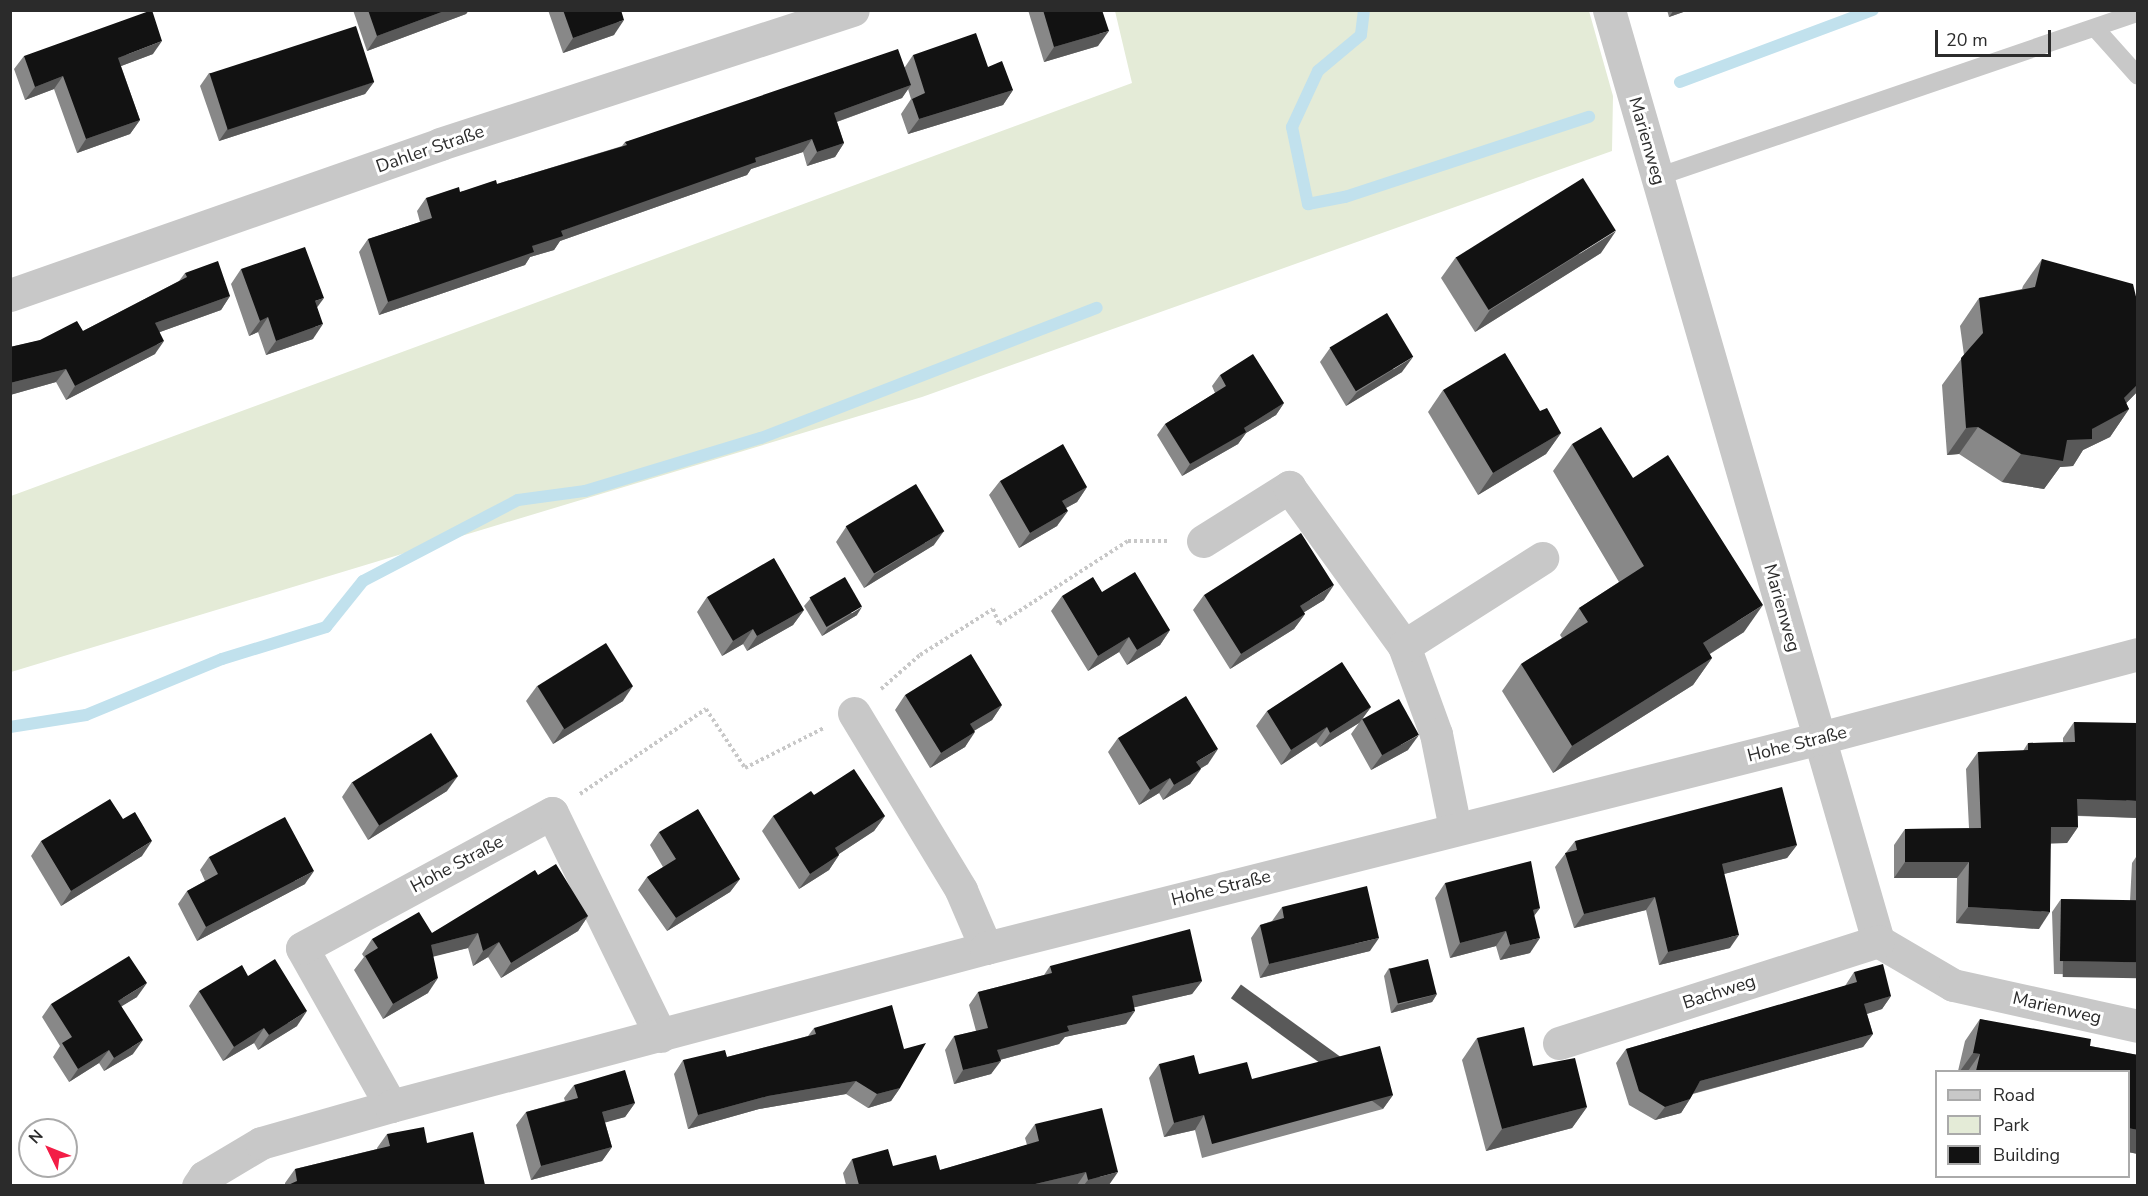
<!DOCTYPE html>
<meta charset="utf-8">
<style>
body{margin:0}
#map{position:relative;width:2148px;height:1196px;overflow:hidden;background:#fff;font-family:"Nunito Sans",sans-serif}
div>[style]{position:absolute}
.green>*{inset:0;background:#e4ebd7}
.stream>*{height:12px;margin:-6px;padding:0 6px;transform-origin:6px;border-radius:6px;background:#c1e1ed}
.path>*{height:4px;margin-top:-2px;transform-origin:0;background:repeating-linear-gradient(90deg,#c8c8c8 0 3px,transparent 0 6px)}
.service>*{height:18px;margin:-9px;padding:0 9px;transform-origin:9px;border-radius:9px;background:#c8c8c8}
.minor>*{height:33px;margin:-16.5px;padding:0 16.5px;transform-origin:16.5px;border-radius:16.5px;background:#c8c8c8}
.wall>*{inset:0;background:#888}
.shaded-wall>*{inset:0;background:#595959;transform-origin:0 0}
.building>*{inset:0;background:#121212;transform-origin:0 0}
span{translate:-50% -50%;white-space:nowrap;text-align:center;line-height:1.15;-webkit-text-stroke:6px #fff;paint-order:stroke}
.street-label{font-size:18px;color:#2b2b2b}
.frame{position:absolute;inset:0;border:12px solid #2b2b2b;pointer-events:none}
.legend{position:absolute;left:1935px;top:1070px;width:195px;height:108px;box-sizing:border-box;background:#fff;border:2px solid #aaa;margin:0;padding:8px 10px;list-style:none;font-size:18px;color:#2b2b2b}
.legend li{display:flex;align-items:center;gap:12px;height:30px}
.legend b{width:30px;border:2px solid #aaa}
.north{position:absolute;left:18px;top:1118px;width:60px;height:60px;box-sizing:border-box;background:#fff;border:2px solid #aaa;border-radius:50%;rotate:313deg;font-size:16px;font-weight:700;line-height:24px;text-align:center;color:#2b2b2b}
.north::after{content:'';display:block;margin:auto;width:21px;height:27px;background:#f31d46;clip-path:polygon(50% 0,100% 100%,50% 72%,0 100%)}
.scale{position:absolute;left:1935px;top:30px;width:116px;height:27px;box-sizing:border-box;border:3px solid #2b2b2b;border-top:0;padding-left:8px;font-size:18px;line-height:21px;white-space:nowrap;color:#2b2b2b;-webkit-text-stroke:4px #fff;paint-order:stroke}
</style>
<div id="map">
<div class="green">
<i style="clip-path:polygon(1115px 11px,1589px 11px,1613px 96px,1612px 151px,922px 397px,11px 672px,11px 496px,1132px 83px)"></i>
</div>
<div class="stream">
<i style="left:1364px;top:10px;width:25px;rotate:97deg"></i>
<i style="left:1361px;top:35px;width:56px;rotate:140.1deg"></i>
<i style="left:1318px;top:71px;width:62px;rotate:114.9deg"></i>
<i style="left:1292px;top:127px;width:79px;rotate:78.3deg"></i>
<i style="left:1308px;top:204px;width:38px;rotate:-11deg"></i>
<i style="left:1345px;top:197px;width:257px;rotate:-18.2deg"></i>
<i style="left:1680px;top:82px;width:206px;rotate:-20.5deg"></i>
<i style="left:10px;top:727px;width:77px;rotate:-9deg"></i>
<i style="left:86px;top:715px;width:147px;rotate:-22.4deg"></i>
<i style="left:222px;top:659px;width:109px;rotate:-17.1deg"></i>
<i style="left:326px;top:627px;width:59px;rotate:-51.2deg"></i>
<i style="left:363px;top:581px;width:175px;rotate:-27.6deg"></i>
<i style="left:518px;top:500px;width:68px;rotate:-7.7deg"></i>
<i style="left:585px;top:491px;width:184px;rotate:-16.8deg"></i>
<i style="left:761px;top:438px;width:360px;rotate:-21.2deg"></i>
</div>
<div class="path">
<i style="left:881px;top:689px;width:52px;rotate:-41.1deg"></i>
<i style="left:920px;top:655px;width:86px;rotate:-32.2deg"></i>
<i style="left:993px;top:609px;width:16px;rotate:68deg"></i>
<i style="left:999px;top:624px;width:153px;rotate:-32.8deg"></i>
<i style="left:1128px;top:541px;width:39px"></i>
<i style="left:580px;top:794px;width:152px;rotate:-34deg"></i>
<i style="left:706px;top:709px;width:71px;rotate:56.5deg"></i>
<i style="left:745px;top:768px;width:89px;rotate:-26.9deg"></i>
</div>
<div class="service">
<i style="left:2095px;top:28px;width:64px;rotate:48.1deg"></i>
<i style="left:1657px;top:177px;width:504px;rotate:-18.87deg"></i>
</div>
<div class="minor">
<i style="left:1609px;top:10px;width:969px;rotate:73.88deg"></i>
<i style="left:1878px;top:941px;width:87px;rotate:30.4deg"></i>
<i style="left:1953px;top:985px;width:189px;rotate:12.5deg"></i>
<i style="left:10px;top:295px;width:456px;rotate:-19.3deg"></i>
<i style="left:440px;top:144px;width:434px;rotate:-18deg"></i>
<i style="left:1203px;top:541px;width:102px;rotate:-32.1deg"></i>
<i style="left:1289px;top:487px;width:196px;rotate:54.1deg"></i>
<i style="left:1404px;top:646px;width:94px;rotate:70deg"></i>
<i style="left:1436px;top:734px;width:96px;rotate:78.6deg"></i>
<i style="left:1404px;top:646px;width:164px;rotate:-32.5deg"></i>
<i style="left:854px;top:713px;width:207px;rotate:58.8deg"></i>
<i style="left:961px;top:890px;width:63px;rotate:66.7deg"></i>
<i style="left:1559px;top:1043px;width:335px;rotate:-17.7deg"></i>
<i style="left:391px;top:1106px;width:181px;rotate:-119.4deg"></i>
<i style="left:302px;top:948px;width:284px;rotate:-28.4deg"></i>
<i style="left:552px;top:813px;width:248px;rotate:64deg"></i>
<i style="left:198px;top:1186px;width:11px;rotate:-56deg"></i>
<i style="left:204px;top:1177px;width:66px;rotate:-30.8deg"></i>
<i style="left:261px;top:1143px;width:135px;rotate:-15.9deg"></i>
<i style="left:391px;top:1106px;width:616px;rotate:-14.87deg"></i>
<i style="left:986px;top:948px;width:860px;rotate:-14.13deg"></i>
<i style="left:1820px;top:738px;width:329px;rotate:-14.8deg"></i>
</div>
<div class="wall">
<i style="clip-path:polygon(353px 10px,469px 10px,466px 14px,367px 51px)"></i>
<i style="clip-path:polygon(548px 10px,621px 10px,614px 35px,563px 53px)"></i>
<i style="clip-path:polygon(1028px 10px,1102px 10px,1098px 46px,1044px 62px)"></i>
<i style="clip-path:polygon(1667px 10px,1689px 10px,1669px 17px)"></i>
<i style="clip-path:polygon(153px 54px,121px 66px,140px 120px,130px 134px,77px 153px,54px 89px,25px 100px,14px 69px,24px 56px)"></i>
<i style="clip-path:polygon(913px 55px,988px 67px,1013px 90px,1003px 105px,908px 134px,901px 114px,911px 99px,908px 89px,902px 98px,837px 122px,844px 143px,835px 157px,807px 166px,803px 152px,751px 169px,747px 175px,560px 241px,554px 250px,530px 257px,525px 265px,379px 315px,359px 252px,368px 239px,420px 222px,417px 211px,426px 198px,460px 192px,497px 184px,622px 146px,625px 142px,905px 67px)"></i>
<i style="clip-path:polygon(209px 73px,374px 82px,365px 94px,219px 141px,200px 86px)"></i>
<i style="clip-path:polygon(1601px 253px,1475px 332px,1441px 278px,1456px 257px)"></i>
<i style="clip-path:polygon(2042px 259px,2138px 305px,2138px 391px,2126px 403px,2129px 409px,2110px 437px,2083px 450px,2073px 466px,2060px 467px,2044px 489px,2002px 482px,1959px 454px,1947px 455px,1942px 385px,1964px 355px,1960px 326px,1979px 298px,2022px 289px,2023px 286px)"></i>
<i style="clip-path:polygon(241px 269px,317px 308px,313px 339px,266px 355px,258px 332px,249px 336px,231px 284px)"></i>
<i style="clip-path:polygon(185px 273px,230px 296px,221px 310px,160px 332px,155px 354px,66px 400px,56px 382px,10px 395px,10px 347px,83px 331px,179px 281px)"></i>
<i style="clip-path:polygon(1330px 348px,1402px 372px,1346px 406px,1320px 362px)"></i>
<i style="clip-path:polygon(1220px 375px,1284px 403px,1276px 415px,1246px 433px,1238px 444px,1182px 476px,1157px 435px,1165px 424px,1215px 393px,1212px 386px)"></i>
<i style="clip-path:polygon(1443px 390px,1540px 411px,1561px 433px,1546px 454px,1478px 495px,1428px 412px)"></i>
<i style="clip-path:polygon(1572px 444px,1633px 478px,1744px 632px,1710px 654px,1712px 658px,1693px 685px,1553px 773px,1502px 691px,1521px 664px,1562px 638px,1560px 635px,1579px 608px,1619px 582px,1553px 471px)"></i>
<i style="clip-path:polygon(1000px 481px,1087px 487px,1077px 502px,1066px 508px,1057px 526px,1019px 548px,989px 495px)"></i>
<i style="clip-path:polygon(846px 527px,934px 545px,864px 588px,836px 542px)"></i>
<i style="clip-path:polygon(1102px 592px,1170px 630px,1160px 645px,1127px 665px,1119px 652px,1088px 671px,1051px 611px,1062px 596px)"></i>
<i style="clip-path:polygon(1204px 595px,1324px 600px,1304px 612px,1305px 614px,1294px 629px,1230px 669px,1193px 610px)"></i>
<i style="clip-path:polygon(707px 597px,804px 610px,793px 625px,747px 651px,743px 644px,722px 656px,697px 612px)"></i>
<i style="clip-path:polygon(810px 599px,857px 615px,822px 636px,804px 606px)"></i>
<i style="clip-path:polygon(537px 686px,623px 701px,553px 744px,526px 701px)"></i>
<i style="clip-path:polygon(905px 695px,1002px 705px,992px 720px,974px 731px,965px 747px,930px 768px,895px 710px)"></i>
<i style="clip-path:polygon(1371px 707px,1363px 718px,1408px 750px,1371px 770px,1351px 734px,1359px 723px,1320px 747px,1316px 742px,1281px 765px,1256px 726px,1267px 711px)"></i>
<i style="clip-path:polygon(2074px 722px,2138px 818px,2078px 816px,2078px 827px,2067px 843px,2051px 843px,2039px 929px,1956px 923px,1957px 878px,1894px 878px,1894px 845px,1905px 829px,1969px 828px,1966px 769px,1978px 752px,2023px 751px,2028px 743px,2063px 742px,2063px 738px)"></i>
<i style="clip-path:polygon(1118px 738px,1208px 764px,1200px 769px,1190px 784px,1163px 800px,1159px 793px,1139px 805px,1108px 752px)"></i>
<i style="clip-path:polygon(352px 782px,447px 791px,368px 840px,342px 797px)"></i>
<i style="clip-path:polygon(814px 795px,885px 816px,874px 831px,839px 854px,839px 855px,829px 870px,799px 889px,762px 831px,773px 816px)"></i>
<i style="clip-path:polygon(659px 832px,740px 879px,730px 892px,667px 931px,638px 890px,647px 877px,663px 867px,650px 845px)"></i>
<i style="clip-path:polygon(41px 841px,142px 856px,61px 906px,31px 856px)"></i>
<i style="clip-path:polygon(1575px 841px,1797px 845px,1787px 858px,1724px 874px,1730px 948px,1659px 965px,1646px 910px,1574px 928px,1555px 867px)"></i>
<i style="clip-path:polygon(2138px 854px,2138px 975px,2054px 974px,2052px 912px,2061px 899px,2130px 901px,2132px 863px)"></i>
<i style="clip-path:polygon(209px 857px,305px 884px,197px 941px,178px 904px,187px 891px,205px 881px,200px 870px)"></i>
<i style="clip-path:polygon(538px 875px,588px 916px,578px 931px,501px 978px,488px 957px,473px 966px,468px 948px,433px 956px,428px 993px,383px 1019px,354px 970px,364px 957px,362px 954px,372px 939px,432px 933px)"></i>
<i style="clip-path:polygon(1445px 883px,1540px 908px,1534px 916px,1530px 953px,1500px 960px,1496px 946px,1450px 958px,1435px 898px)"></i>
<i style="clip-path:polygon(1282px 907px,1370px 951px,1260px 978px,1251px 938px,1260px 925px,1272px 921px)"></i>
<i style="clip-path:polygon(1050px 966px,1202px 981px,1192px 994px,1134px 1007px,1126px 1024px,1064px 1037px,1059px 1044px,1000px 1060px,991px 1074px,954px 1084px,945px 1050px,954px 1036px,976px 1031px,969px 1005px,978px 992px,1044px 975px)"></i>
<i style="clip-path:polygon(1389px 968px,1437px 994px,1432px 1002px,1391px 1013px,1384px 976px)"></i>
<i style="clip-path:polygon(1854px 972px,1891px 996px,1882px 1009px,1867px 1014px,1873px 1034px,1863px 1047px,1693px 1094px,1681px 1113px,1655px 1120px,1629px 1105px,1616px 1063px,1626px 1049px,1845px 986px)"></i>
<i style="clip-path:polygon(199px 991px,297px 1026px,258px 1050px,254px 1043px,223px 1061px,189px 1006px)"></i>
<i style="clip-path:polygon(137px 997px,121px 1006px,133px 1054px,104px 1071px,99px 1063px,69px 1082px,53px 1057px,60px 1046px,42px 1017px,51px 1004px)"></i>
<i style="clip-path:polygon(1980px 1019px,2090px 1046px,2138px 1055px,2138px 1154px,2128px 1152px,2128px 1071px,1958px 1071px,1965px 1041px)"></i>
<i style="clip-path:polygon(814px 1028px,900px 1088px,891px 1101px,868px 1108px,846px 1094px,759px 1109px,688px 1129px,674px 1074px,683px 1060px,727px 1057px,808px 1036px)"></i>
<i style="clip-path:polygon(1477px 1038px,1533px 1066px,1587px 1107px,1572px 1128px,1486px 1151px,1462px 1060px)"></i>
<i style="clip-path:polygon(1159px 1064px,1199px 1074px,1252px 1079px,1393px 1095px,1383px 1109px,1202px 1158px,1195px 1130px,1164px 1137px,1149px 1078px)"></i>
<i style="clip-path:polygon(574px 1085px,635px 1103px,625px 1117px,605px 1122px,612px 1147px,602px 1161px,531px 1180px,516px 1125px,526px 1112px,565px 1101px,564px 1098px)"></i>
<i style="clip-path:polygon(1035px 1124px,1109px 1185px,846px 1185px,843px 1173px,852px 1159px,893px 1166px,940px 1170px,1027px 1145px,1025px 1138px)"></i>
<i style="clip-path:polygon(387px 1134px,427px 1143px,485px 1185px,285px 1185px,285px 1183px,295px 1169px,377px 1149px,377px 1148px)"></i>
</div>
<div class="shaded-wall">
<i style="clip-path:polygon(447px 10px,469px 10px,466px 14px,367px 51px,377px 36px)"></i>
<i style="clip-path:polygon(1674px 10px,1689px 10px,1669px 17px)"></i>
<i style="clip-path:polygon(624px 20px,614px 35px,563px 53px,573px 38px)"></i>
<i style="clip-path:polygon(1109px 31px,1098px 46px,1044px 62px,1054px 47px)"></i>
<i style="clip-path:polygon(162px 41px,153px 54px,108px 71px,118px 58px)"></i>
<i style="clip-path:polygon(63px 76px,54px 89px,25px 100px,35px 87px)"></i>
<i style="clip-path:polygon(374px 82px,365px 94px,219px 141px,228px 128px)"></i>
<i style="clip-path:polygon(911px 85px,902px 98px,825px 126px,834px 113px)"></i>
<i style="clip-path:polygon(1013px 90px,1003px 105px,908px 134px,919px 119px)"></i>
<i style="clip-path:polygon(140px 120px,130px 134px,77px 153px,86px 139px)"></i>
<i style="clip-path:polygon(812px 139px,803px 152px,751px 169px,747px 175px,560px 241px,554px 250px,530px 257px,525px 265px,379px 315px,388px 302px,532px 246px,561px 231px,755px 158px)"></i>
<i style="clip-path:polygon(844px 143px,835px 157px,807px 166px,817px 152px)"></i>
<i style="clip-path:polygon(1616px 231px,1601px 253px,1475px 332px,1490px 310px)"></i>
<i style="clip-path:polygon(230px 296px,221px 310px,146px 337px,155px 323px)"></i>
<i style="clip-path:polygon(324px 298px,313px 313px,315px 301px)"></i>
<i style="clip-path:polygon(268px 317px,258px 332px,249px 336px,260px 321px)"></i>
<i style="clip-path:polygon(323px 324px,313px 339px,266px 355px,276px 341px)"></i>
<i style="clip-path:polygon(164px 341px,155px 354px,66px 400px,75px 386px)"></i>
<i style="clip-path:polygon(1413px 357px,1402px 372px,1346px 406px,1357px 392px)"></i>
<i style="clip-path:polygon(66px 369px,56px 382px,10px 395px,10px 383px)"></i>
<i style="clip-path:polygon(2138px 384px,2138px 391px,2112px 418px,2129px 409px,2110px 437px,2083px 450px,2073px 466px,2060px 467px,2044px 489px,2002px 482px,2021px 454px,2067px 440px,2092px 429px,2124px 398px)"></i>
<i style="clip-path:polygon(1284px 403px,1276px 415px,1246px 433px,1238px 444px,1182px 476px,1190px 464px,1244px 428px)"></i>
<i style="clip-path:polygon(1978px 427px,1959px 454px,1947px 455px,1966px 428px)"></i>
<i style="clip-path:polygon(1561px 433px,1546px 454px,1478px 495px,1493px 473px)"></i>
<i style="clip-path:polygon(1087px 487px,1077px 502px,1051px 516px,1062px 501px)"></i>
<i style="clip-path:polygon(1068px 511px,1057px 526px,1019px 548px,1030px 533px)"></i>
<i style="clip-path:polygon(944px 531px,934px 545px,864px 588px,875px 574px)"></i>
<i style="clip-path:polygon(1334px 585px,1324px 600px,1290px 621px,1300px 606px)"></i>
<i style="clip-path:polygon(1763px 605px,1744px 632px,1684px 670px,1703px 643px)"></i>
<i style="clip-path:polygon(862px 607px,857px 615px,822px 636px,828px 628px)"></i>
<i style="clip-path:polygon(804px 610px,793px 625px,747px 651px,757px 636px)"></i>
<i style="clip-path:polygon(1305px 614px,1294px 629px,1230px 669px,1241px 654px)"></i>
<i style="clip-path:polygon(753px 629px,743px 644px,722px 656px,733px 641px)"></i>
<i style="clip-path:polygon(1170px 630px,1160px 645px,1127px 665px,1137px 650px)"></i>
<i style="clip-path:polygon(1129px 637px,1119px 652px,1088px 671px,1098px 656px)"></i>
<i style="clip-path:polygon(1712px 658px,1693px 685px,1553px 773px,1572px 746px)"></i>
<i style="clip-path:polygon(633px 686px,623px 701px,553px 744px,563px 729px)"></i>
<i style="clip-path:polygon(1002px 705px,992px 720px,960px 739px,970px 724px)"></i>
<i style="clip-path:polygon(1371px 707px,1359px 723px,1320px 747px,1330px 733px)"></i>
<i style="clip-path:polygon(1327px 727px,1316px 742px,1281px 765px,1291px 750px)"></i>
<i style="clip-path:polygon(975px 732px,965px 747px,930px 768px,941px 753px)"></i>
<i style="clip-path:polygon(1419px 735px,1408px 750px,1371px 770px,1382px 755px)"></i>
<i style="clip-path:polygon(1218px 749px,1208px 764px,1186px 777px,1196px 762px)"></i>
<i style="clip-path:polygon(1201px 769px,1190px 784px,1163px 800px,1174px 785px)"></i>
<i style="clip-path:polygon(458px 776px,447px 791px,368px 840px,379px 825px)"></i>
<i style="clip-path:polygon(1170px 778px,1159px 793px,1139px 805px,1150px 790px)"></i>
<i style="clip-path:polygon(2077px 799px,2138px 801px,2138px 818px,2065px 815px)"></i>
<i style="clip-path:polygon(885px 816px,874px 831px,825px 863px,835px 848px)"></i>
<i style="clip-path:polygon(2051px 827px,2078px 827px,2067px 843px,2040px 844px)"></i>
<i style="clip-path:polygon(152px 841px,142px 856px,61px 906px,71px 891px)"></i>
<i style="clip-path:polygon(1797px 845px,1787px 858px,1712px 877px,1722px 864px)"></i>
<i style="clip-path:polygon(839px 855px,829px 870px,799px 889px,810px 874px)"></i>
<i style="clip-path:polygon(1905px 862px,1969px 862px,1957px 878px,1894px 878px)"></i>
<i style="clip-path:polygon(314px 871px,305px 884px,197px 941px,206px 927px)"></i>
<i style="clip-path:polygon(740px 879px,730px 892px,667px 931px,676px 918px)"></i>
<i style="clip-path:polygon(1655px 897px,1646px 910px,1574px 928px,1584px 914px)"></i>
<i style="clip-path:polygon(1968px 907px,2050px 912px,2039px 929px,1956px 923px)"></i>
<i style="clip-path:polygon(1540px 908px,1529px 922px,1533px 910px)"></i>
<i style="clip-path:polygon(588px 916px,578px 931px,501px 978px,511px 963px)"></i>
<i style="clip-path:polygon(1506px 931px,1496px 946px,1450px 958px,1460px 943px)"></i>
<i style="clip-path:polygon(478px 933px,468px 948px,420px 960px,431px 945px)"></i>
<i style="clip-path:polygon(1739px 935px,1730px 948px,1659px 965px,1668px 952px)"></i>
<i style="clip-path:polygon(1379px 938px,1370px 951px,1260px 978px,1269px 964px)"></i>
<i style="clip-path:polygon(1540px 938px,1530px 953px,1500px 960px,1510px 945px)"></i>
<i style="clip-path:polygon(499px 942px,488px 957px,473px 966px,483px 951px)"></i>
<i style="left:2063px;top:961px;width:75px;height:16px;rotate:1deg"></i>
<i style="clip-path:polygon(438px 978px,428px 993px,383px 1019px,393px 1004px)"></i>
<i style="clip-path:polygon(1202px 981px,1192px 994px,1123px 1010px,1132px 996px)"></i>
<i style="clip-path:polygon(147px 983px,137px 997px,109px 1014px,118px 1001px)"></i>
<i style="clip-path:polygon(1437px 994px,1432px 1002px,1391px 1013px,1397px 1005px)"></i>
<i style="clip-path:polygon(1891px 996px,1882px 1009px,1854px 1018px,1864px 1004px)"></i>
<i style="clip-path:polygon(307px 1011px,297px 1026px,258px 1050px,269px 1035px)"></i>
<i style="clip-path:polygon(1135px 1011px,1126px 1024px,1065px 1037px,1059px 1044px,988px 1063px,997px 1050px,1067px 1026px)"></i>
<i style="clip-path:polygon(264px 1028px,254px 1043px,223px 1061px,234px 1047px)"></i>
<i style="clip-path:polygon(1873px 1034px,1863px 1047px,1691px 1094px,1700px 1081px)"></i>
<i style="clip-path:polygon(143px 1040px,133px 1054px,104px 1071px,114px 1058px)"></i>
<i style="clip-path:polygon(109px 1050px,99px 1063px,69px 1082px,78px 1069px)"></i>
<i style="clip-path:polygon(1973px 1053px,1980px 1054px,1968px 1071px,1960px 1071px)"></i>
<i style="clip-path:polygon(1001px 1061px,991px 1074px,954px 1084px,963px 1070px)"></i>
<i style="clip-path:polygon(856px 1081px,846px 1094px,759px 1109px,688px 1129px,698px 1115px,768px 1096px)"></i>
<i style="clip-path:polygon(900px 1088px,891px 1101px,868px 1108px,877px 1094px)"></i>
<i style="left:1393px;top:1095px;width:17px;height:188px;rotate:126deg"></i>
<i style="clip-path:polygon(1690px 1099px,1681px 1113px,1655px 1120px,1665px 1107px)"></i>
<i style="clip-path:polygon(635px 1103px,625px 1117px,593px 1126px,602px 1112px)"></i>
<i style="clip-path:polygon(1587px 1107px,1572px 1128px,1486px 1151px,1502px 1129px)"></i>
<i style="clip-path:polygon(1204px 1115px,1195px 1130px,1164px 1137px,1174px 1123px)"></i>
<i style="clip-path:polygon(2128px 1128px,2138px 1130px,2138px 1154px,2128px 1152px)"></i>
<i style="clip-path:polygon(612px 1147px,602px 1161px,531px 1180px,541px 1166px)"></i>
<i style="clip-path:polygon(1086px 1172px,1077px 1185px,1031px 1185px)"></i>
<i style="clip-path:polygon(1118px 1172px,1109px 1185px,1084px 1185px,1088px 1180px)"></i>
</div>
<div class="building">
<i style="clip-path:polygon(152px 10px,162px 41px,118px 58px,140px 120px,86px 139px,63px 76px,35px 87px,24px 56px)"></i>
<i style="clip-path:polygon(368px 10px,447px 10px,377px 36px)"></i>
<i style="clip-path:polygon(563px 10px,621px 10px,624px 20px,573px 38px)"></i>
<i style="clip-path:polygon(1043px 10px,1102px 10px,1109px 31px,1054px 47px)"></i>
<i style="left:356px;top:26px;width:59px;height:154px;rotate:72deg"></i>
<i style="clip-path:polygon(976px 33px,988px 67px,1002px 61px,1013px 90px,919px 119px,912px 99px,925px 93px,913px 55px)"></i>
<i style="clip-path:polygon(898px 49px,911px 85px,834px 113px,844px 143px,817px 152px,812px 139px,755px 158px,756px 162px,561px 231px,563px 236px,532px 246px,534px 252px,388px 302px,368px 239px,432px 218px,426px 198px,459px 187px,460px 192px,496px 180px,497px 184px,627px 145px,625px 142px)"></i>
<i style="left:1583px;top:178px;width:62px;height:150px;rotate:58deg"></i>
<i style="clip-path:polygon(305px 247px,324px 298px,315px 301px,323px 324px,276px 341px,268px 317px,260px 321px,241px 269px)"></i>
<i style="clip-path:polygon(2042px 259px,2133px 284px,2138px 305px,2138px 384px,2124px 398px,2129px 409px,2092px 429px,2092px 439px,2067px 440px,2063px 461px,2021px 454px,1978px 427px,1966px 428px,1961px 358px,1983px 333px,1979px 298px,2035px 287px)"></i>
<i style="clip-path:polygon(218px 261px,230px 296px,155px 323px,164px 341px,75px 386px,66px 369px,10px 383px,10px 347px,40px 340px,77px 321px,83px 331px,187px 277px,185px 273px)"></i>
<i style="left:1387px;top:313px;width:51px;height:67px;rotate:59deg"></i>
<i style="clip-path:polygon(1505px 353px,1540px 411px,1547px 408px,1561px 433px,1493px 473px,1443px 390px)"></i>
<i style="clip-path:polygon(1253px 354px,1284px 403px,1244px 428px,1246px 432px,1190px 464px,1165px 424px,1226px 386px,1220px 375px)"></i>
<i style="clip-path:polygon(1601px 427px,1633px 478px,1668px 455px,1763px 605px,1703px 643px,1712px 658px,1572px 746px,1521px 664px,1588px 622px,1579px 608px,1644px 566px,1572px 444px)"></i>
<i style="clip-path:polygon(1063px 444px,1087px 487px,1062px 501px,1068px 511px,1030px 533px,1000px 481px)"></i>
<i style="left:916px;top:484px;width:55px;height:82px;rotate:59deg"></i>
<i style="clip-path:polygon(1301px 533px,1334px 585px,1300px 606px,1305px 614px,1241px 654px,1204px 595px)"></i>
<i style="clip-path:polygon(774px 558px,804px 610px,757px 636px,753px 629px,733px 641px,707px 597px)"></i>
<i style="clip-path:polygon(1135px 572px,1170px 630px,1137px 650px,1129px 637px,1098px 656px,1062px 596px,1093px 577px,1102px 592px)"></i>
<i style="left:845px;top:577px;width:34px;height:41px;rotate:60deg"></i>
<i style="left:606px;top:643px;width:51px;height:81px;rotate:58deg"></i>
<i style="clip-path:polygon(971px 654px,1002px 705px,970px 724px,975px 732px,941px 753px,905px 695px)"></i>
<i style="clip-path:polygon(1342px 662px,1371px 707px,1330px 733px,1327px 727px,1291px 750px,1267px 711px)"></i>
<i style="clip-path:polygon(1186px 696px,1218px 749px,1196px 762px,1201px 769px,1174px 785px,1170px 778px,1150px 790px,1118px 738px)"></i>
<i style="left:1399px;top:699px;width:41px;height:42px;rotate:61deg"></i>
<i style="clip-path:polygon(2074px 722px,2138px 723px,2138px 801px,2077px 799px,2078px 827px,2051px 827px,2050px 912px,1968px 907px,1969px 862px,1905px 862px,1905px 829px,1981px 828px,1978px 752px,2028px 750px,2028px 743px,2075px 742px)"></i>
<i style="left:431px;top:733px;width:51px;height:93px;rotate:58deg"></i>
<i style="clip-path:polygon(854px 769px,885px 816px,835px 848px,839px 855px,810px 874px,773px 816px,811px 791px,814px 795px)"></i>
<i style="clip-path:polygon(1782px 787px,1797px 845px,1722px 864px,1739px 935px,1668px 952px,1655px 897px,1584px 914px,1565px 853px,1577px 850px,1575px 841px)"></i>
<i style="clip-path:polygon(110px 799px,123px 819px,135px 812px,152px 841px,71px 891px,41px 841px)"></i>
<i style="clip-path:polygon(698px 809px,740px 879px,676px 918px,647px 877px,676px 859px,659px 832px)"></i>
<i style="clip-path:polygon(285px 817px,314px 871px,206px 927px,187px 891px,218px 874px,209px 857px)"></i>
<i style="clip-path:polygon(1531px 861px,1540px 908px,1533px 910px,1540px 938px,1510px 945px,1506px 931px,1460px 943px,1445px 883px)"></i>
<i style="clip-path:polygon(556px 864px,588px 916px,511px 963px,499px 942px,483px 951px,478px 933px,431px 945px,438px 978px,393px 1004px,365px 956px,378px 948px,372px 939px,419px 912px,432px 933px,535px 870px,538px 875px)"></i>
<i style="clip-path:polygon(1367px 886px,1379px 938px,1269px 964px,1260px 925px,1284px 918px,1282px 907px)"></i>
<i style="left:2061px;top:899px;width:77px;height:62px;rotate:1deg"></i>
<i style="clip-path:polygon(1190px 929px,1202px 981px,1132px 996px,1135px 1011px,1067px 1026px,1069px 1031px,997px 1050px,1001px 1061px,963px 1070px,954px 1036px,988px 1028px,978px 992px,1052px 973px,1050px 966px)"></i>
<i style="clip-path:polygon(129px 956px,147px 983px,118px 1001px,143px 1040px,114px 1058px,109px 1050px,78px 1069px,62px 1043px,72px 1037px,51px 1004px)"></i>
<i style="clip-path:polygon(275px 959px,307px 1011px,269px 1035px,264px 1028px,234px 1047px,199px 991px,242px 965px,248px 976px)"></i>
<i style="left:1428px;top:959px;width:36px;height:40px;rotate:76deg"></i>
<i style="clip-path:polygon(1883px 964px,1891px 996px,1864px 1004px,1873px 1034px,1700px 1081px,1690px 1099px,1665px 1107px,1639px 1091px,1626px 1049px,1857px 982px,1854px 972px)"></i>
<i style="clip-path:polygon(892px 1005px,904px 1049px,926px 1043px,900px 1088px,877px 1094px,856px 1081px,768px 1096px,698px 1115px,683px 1060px,725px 1050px,727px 1057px,782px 1043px,816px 1034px,814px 1028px)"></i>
<i style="clip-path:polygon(1980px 1019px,2091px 1039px,2090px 1046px,2138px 1055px,2138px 1130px,2128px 1128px,2128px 1071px,1976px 1071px,1980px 1054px,1973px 1053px)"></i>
<i style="clip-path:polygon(1524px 1027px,1533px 1066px,1575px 1058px,1587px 1107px,1502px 1129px,1477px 1038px)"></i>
<i style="clip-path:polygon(1380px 1046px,1393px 1095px,1212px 1144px,1204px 1115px,1174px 1123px,1159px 1064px,1194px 1055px,1199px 1074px,1247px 1062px,1252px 1079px)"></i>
<i style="clip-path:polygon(625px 1070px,635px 1103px,602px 1112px,612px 1147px,541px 1166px,526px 1112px,578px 1098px,574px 1085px)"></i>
<i style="clip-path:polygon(1102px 1108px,1118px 1172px,1088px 1180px,1086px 1172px,1031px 1185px,859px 1185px,852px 1159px,888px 1149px,893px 1166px,936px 1155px,940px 1170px,1039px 1141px,1035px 1124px)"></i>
<i style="clip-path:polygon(424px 1127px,427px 1143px,473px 1132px,485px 1185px,288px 1185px,297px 1181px,295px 1169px,390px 1146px,387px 1134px)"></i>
</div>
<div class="street-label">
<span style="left:1647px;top:141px;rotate:74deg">Marienweg</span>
<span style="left:430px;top:149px;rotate:-19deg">Dahler Straße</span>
<span style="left:1782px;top:608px;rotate:74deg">Marienweg</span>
<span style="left:1797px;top:744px;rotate:-14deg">Hohe Straße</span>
<span style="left:457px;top:864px;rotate:-28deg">Hohe Straße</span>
<span style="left:1221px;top:888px;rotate:-14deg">Hohe Straße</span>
<span style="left:1719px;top:992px;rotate:-18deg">Bachweg</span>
<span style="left:2057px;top:1008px;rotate:13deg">Marienweg</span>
</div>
<div class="frame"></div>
<ul class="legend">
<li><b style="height:8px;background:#c8c8c8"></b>Road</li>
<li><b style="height:16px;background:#e4ebd7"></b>Park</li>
<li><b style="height:16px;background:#121212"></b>Building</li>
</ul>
<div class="north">N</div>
<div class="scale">20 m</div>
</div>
